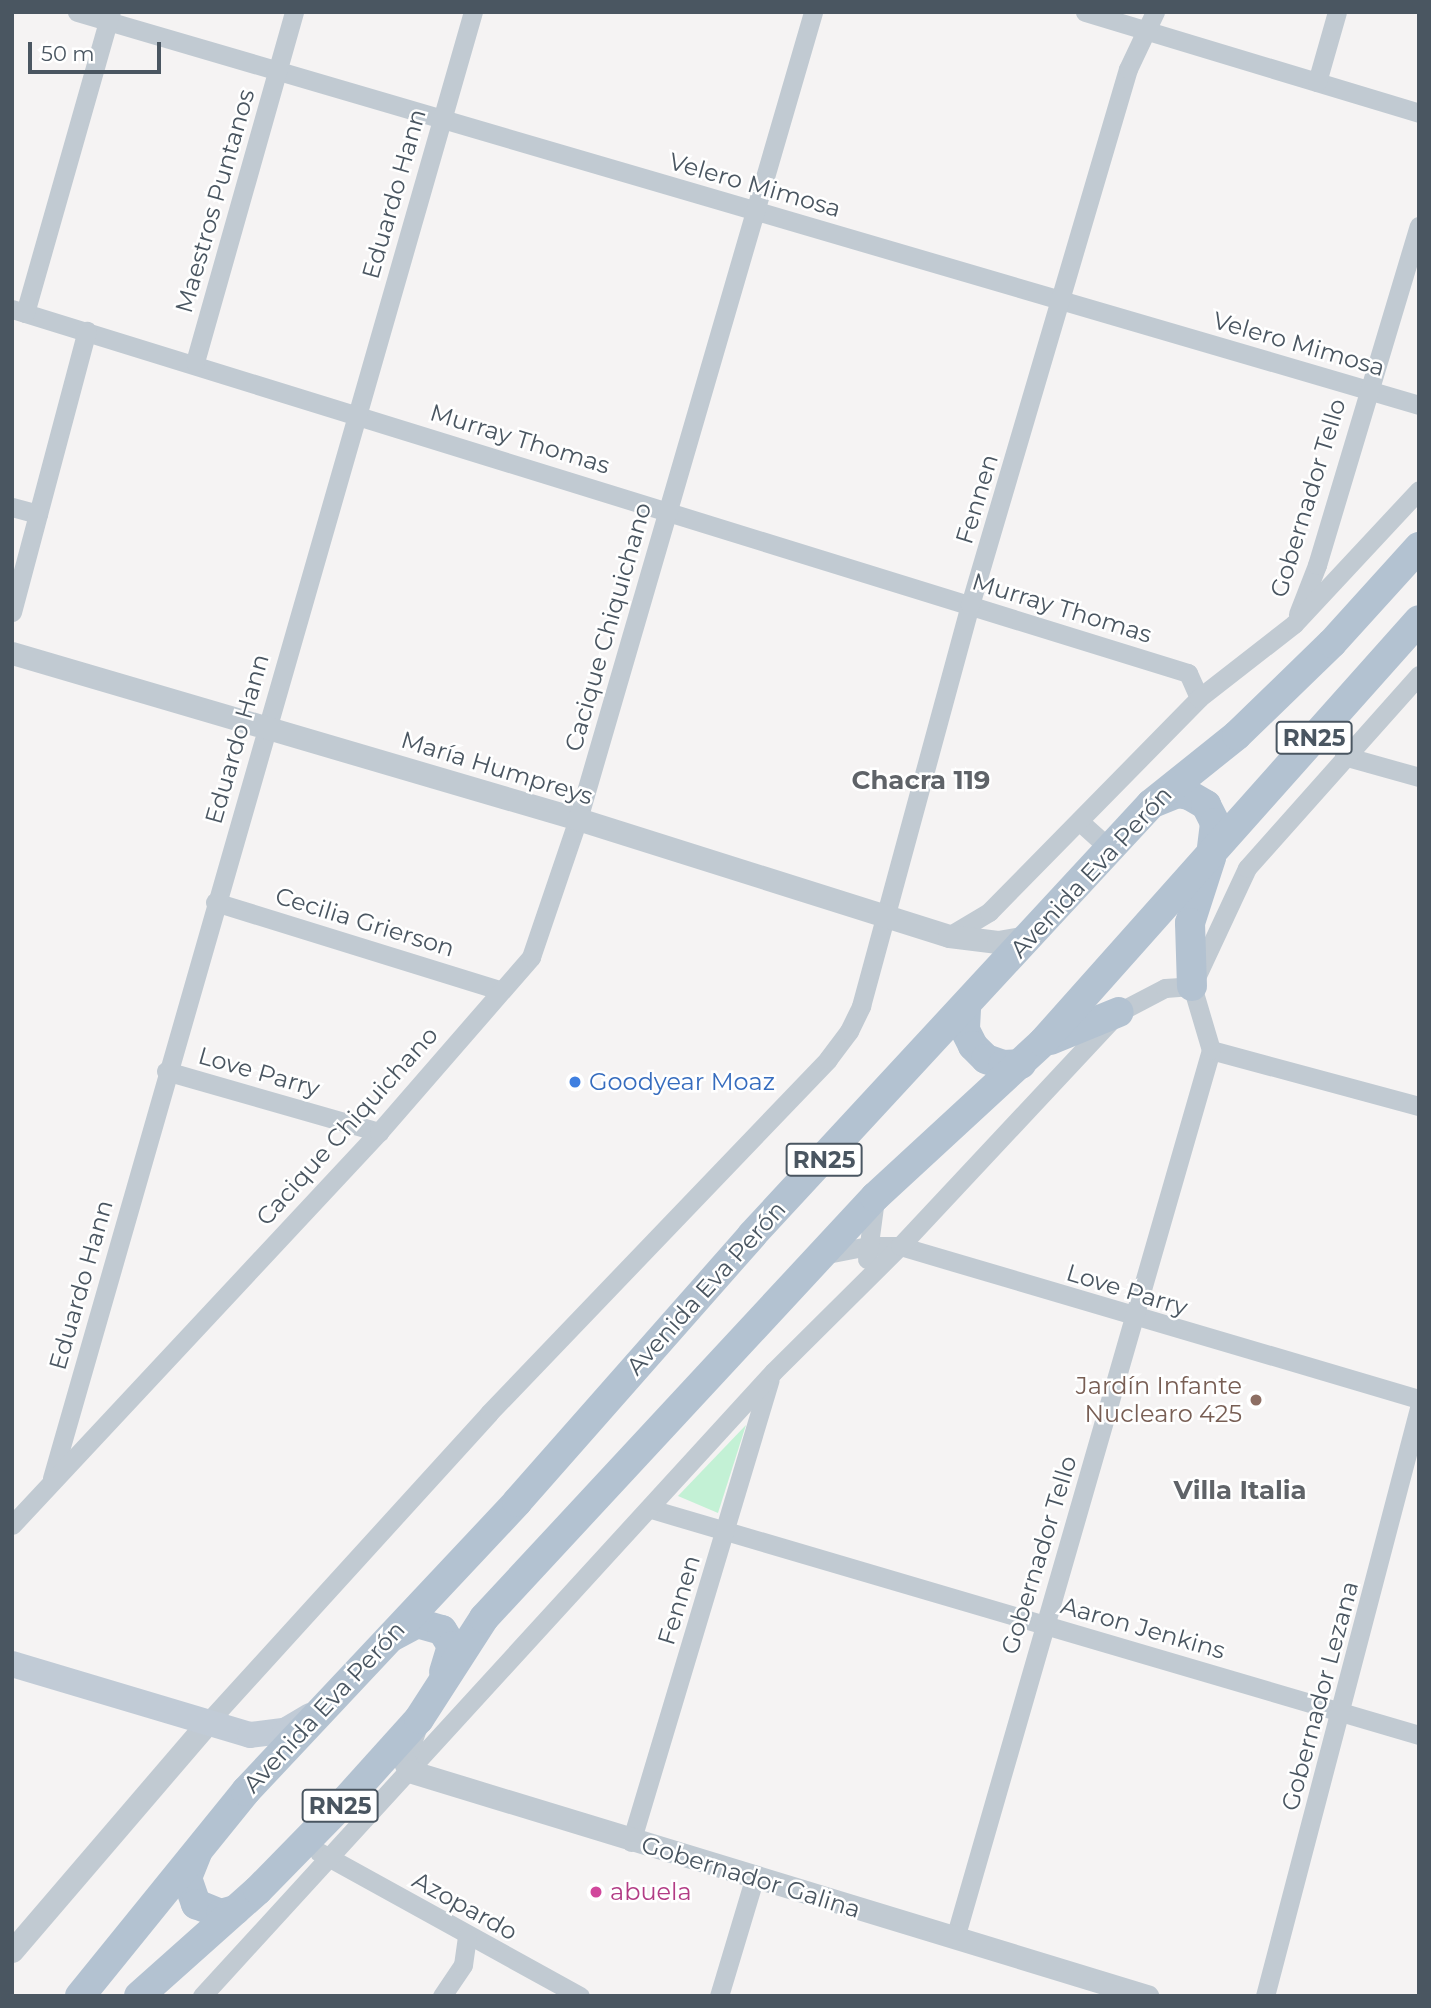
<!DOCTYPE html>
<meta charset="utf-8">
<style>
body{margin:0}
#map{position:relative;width:1431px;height:2008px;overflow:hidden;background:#f5f3f3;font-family:Montserrat,sans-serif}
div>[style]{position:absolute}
.green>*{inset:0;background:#c3f1d5}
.minor>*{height:19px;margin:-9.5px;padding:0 9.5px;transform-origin:9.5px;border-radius:9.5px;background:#c1cad2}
.tertiary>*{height:23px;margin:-11.5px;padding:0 11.5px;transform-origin:11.5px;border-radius:11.5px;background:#c1cad2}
.secondary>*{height:26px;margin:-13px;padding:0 13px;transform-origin:13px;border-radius:13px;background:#c1cbd6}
.primary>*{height:30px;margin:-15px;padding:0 15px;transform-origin:15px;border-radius:15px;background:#b3c2d1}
.dots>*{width:19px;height:19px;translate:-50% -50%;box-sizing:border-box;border:4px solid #fff;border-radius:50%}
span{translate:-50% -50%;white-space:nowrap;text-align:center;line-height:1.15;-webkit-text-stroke:5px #fff;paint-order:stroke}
.shield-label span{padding:2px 5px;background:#fff;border:2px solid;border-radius:5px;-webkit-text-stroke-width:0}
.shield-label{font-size:23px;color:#4a5661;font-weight:700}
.street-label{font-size:24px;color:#4a5661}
.shop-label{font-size:24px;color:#366cbe}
.left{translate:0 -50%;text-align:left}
.education-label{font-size:24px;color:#785e54}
.right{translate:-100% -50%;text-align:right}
.hotel-label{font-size:24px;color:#b23c85}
.neighbourhood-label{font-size:26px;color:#5f6368;font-weight:700}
.frame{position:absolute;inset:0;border:14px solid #4a5661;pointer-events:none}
.scale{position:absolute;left:28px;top:42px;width:133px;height:32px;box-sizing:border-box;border:4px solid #4a5661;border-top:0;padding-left:9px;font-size:21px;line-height:24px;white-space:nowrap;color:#4a5661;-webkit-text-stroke:5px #fff;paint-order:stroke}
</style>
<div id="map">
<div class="green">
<i style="clip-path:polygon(746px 1425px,718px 1513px,678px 1496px)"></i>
</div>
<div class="minor">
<i style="left:77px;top:12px;width:1398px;rotate:16.32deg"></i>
<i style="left:1085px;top:12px;width:349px;rotate:16.8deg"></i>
<i style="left:1317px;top:82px;width:73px;rotate:-74.1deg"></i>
<i style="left:12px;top:309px;width:1231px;rotate:17.2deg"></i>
<i style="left:1188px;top:673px;width:27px;rotate:66deg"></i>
<i style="left:25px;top:313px;width:313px;rotate:-74.1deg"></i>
<i style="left:195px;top:362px;width:364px;rotate:-74.2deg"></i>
<i style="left:12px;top:507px;width:27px;rotate:15deg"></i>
<i style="left:12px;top:612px;width:291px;rotate:-75.1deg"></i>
<i style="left:1298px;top:614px;width:53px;rotate:-68.8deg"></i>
<i style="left:1317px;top:565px;width:354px;rotate:-73.3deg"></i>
<i style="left:1344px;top:756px;width:78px;rotate:15.6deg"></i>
<i style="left:1079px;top:821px;width:42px;rotate:42.1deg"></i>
<i style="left:215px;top:902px;width:297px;rotate:17.2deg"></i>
<i style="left:949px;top:936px;width:47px;rotate:-31deg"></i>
<i style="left:989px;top:912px;width:300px;rotate:-45.5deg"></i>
<i style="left:1199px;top:698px;width:120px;rotate:-37.9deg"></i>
<i style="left:1294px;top:624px;width:183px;rotate:-47deg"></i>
<i style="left:1211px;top:1050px;width:215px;rotate:15.1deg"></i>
<i style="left:166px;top:1071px;width:222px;rotate:16deg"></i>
<i style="left:822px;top:1255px;width:47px;rotate:-11.1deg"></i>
<i style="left:868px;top:1246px;width:32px"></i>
<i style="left:900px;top:1246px;width:541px;rotate:16.43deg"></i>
<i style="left:867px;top:1259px;width:61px;rotate:-82.4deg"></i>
<i style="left:52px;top:1478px;width:1525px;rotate:-73.98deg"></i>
<i style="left:651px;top:1509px;width:801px;rotate:16.4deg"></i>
<i style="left:12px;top:1525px;width:538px;rotate:-46.96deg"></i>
<i style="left:379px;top:1132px;width:232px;rotate:-49deg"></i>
<i style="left:531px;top:957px;width:146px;rotate:-71.2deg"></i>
<i style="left:578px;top:819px;width:841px;rotate:-73.76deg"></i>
<i style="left:209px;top:1721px;width:416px;rotate:-47.7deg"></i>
<i style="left:489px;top:1413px;width:490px;rotate:-46.2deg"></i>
<i style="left:828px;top:1059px;width:35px;rotate:-53deg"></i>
<i style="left:849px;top:1031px;width:28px;rotate:-64deg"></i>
<i style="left:861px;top:1006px;width:416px;rotate:-74.8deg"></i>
<i style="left:970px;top:605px;width:559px;rotate:-73.58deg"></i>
<i style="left:1128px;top:69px;width:63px;rotate:-64.7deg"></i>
<i style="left:631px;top:1842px;width:482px;rotate:-73.3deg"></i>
<i style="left:319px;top:1852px;width:298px;rotate:28.9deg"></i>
<i style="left:955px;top:1938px;width:924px;rotate:-73.92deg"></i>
<i style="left:1211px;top:1050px;width:67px;rotate:-106.5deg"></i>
<i style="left:202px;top:1996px;width:846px;rotate:-47.54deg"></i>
<i style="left:773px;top:1372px;width:179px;rotate:-44.8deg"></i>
<i style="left:900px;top:1246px;width:320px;rotate:-46.9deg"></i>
<i style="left:1119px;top:1012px;width:52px;rotate:-27.6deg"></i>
<i style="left:1165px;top:988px;width:27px;rotate:-4deg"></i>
<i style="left:1192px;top:986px;width:130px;rotate:-65deg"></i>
<i style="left:1247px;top:868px;width:259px;rotate:-48.3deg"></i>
<i style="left:442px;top:1996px;width:37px;rotate:-56deg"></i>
<i style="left:463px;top:1965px;width:28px;rotate:-82deg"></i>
<i style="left:719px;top:1996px;width:122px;rotate:-73.3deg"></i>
<i style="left:1265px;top:1996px;width:608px;rotate:-75.32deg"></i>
</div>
<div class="tertiary">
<i style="left:12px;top:653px;width:590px;rotate:16.35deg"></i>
<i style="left:578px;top:819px;width:389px;rotate:17.5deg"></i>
<i style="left:949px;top:936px;width:49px;rotate:7deg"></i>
<i style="left:998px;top:942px;width:35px;rotate:-10deg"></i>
<i style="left:415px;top:1728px;width:34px;rotate:109deg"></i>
<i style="left:404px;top:1760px;width:12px;rotate:66deg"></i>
<i style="left:409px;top:1771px;width:772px;rotate:16.96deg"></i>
<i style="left:12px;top:1951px;width:303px;rotate:-49.4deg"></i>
</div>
<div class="secondary">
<i style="left:12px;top:1664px;width:248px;rotate:16.6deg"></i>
<i style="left:250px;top:1735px;width:35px;rotate:-7deg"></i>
<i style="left:285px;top:1731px;width:29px;rotate:-31deg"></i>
</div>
<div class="primary">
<i style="left:1155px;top:802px;width:24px;rotate:-22deg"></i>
<i style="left:1177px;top:793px;width:12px;rotate:9deg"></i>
<i style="left:1189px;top:795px;width:20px;rotate:30deg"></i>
<i style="left:1206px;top:805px;width:20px;rotate:63deg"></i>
<i style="left:1215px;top:823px;width:35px;rotate:97deg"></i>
<i style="left:1211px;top:858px;width:68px;rotate:107.9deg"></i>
<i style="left:1190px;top:923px;width:63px;rotate:88.2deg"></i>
<i style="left:966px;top:1009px;width:21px;rotate:93deg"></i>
<i style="left:965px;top:1030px;width:18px;rotate:63deg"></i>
<i style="left:973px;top:1046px;width:18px;rotate:45deg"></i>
<i style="left:986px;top:1059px;width:18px;rotate:19deg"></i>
<i style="left:1003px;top:1065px;width:18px;rotate:-3deg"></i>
<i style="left:1050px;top:1040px;width:74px;rotate:-22.1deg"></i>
<i style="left:393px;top:1636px;width:27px;rotate:-28deg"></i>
<i style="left:417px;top:1623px;width:26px;rotate:16deg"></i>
<i style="left:442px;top:1630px;width:19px;rotate:58deg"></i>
<i style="left:452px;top:1646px;width:27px;rotate:107deg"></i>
<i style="left:197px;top:1853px;width:27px;rotate:112deg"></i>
<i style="left:187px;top:1878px;width:28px;rotate:71deg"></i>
<i style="left:196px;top:1904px;width:27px;rotate:22deg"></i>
<i style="left:221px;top:1914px;width:15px;rotate:-16deg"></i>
<i style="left:80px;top:1996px;width:264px;rotate:-51deg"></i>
<i style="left:246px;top:1791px;width:396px;rotate:-46.8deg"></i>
<i style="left:517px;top:1502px;width:356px;rotate:-48.6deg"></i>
<i style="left:752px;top:1235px;width:587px;rotate:-47.21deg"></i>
<i style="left:1151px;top:804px;width:110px;rotate:-38.7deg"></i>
<i style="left:1237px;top:735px;width:132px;rotate:-44.1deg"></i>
<i style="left:1332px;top:643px;width:130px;rotate:-47.8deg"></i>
<i style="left:139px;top:1996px;width:159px;rotate:-41.7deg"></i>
<i style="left:258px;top:1890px;width:126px;rotate:-45.6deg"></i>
<i style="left:346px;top:1800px;width:109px;rotate:-48deg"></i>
<i style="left:419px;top:1719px;width:120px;rotate:-57.2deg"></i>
<i style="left:484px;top:1618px;width:575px;rotate:-47.12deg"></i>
<i style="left:875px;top:1197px;width:229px;rotate:-42.7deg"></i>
<i style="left:1043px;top:1042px;width:565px;rotate:-48.3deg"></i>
</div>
<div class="dots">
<i style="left:575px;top:1082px;background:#3f7fe0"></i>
<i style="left:1256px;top:1400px;background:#8d6e63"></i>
<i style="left:596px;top:1892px;background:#d1479c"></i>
</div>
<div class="shield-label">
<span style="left:1314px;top:738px">RN25</span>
<span style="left:824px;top:1160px">RN25</span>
<span style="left:340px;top:1806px">RN25</span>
</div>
<div class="street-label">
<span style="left:755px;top:185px;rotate:16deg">Velero Mimosa</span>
<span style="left:394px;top:194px;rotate:-74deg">Eduardo Hann</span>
<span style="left:215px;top:201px;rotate:-74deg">Maestros Puntanos</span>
<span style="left:1299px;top:344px;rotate:16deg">Velero Mimosa</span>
<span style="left:520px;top:439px;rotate:17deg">Murray Thomas</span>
<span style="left:1308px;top:498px;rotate:-73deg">Gobernador Tello</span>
<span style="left:977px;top:499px;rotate:-73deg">Fennen</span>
<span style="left:1062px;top:608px;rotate:17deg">Murray Thomas</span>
<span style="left:608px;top:627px;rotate:-74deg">Cacique Chiquichano</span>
<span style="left:237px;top:739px;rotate:-74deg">Eduardo Hann</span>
<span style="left:497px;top:768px;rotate:17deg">María Humpreys</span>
<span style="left:1091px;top:872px;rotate:-47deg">Avenida Eva Perón</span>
<span style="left:365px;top:922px;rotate:17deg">Cecilia Grierson</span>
<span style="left:259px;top:1072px;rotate:16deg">Love Parry</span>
<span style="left:347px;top:1126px;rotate:-48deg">Cacique Chiquichano</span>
<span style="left:81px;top:1285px;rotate:-74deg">Eduardo Hann</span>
<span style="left:706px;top:1288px;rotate:-48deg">Avenida Eva Perón</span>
<span style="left:1127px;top:1290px;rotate:17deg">Love Parry</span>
<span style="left:1039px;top:1555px;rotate:-73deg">Gobernador Tello</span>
<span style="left:679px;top:1600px;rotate:-73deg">Fennen</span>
<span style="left:1143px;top:1628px;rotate:16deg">Aaron Jenkins</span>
<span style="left:1320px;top:1696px;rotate:-75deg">Gobernador Lezana</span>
<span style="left:324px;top:1707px;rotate:-47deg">Avenida Eva Perón</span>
<span style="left:751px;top:1877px;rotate:17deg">Gobernador Galina</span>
<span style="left:465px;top:1906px;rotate:29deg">Azopardo</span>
</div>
<div class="shop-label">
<span class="left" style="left:589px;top:1082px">Goodyear Moaz</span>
</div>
<div class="education-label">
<span class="right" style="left:1242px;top:1400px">Jardín Infante<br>Nuclearo 425</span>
</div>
<div class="hotel-label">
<span class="left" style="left:610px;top:1892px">abuela</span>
</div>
<div class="neighbourhood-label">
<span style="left:921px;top:781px">Chacra 119</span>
<span style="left:1240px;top:1491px">Villa Italia</span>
</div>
<div class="frame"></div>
<div class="scale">50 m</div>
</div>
